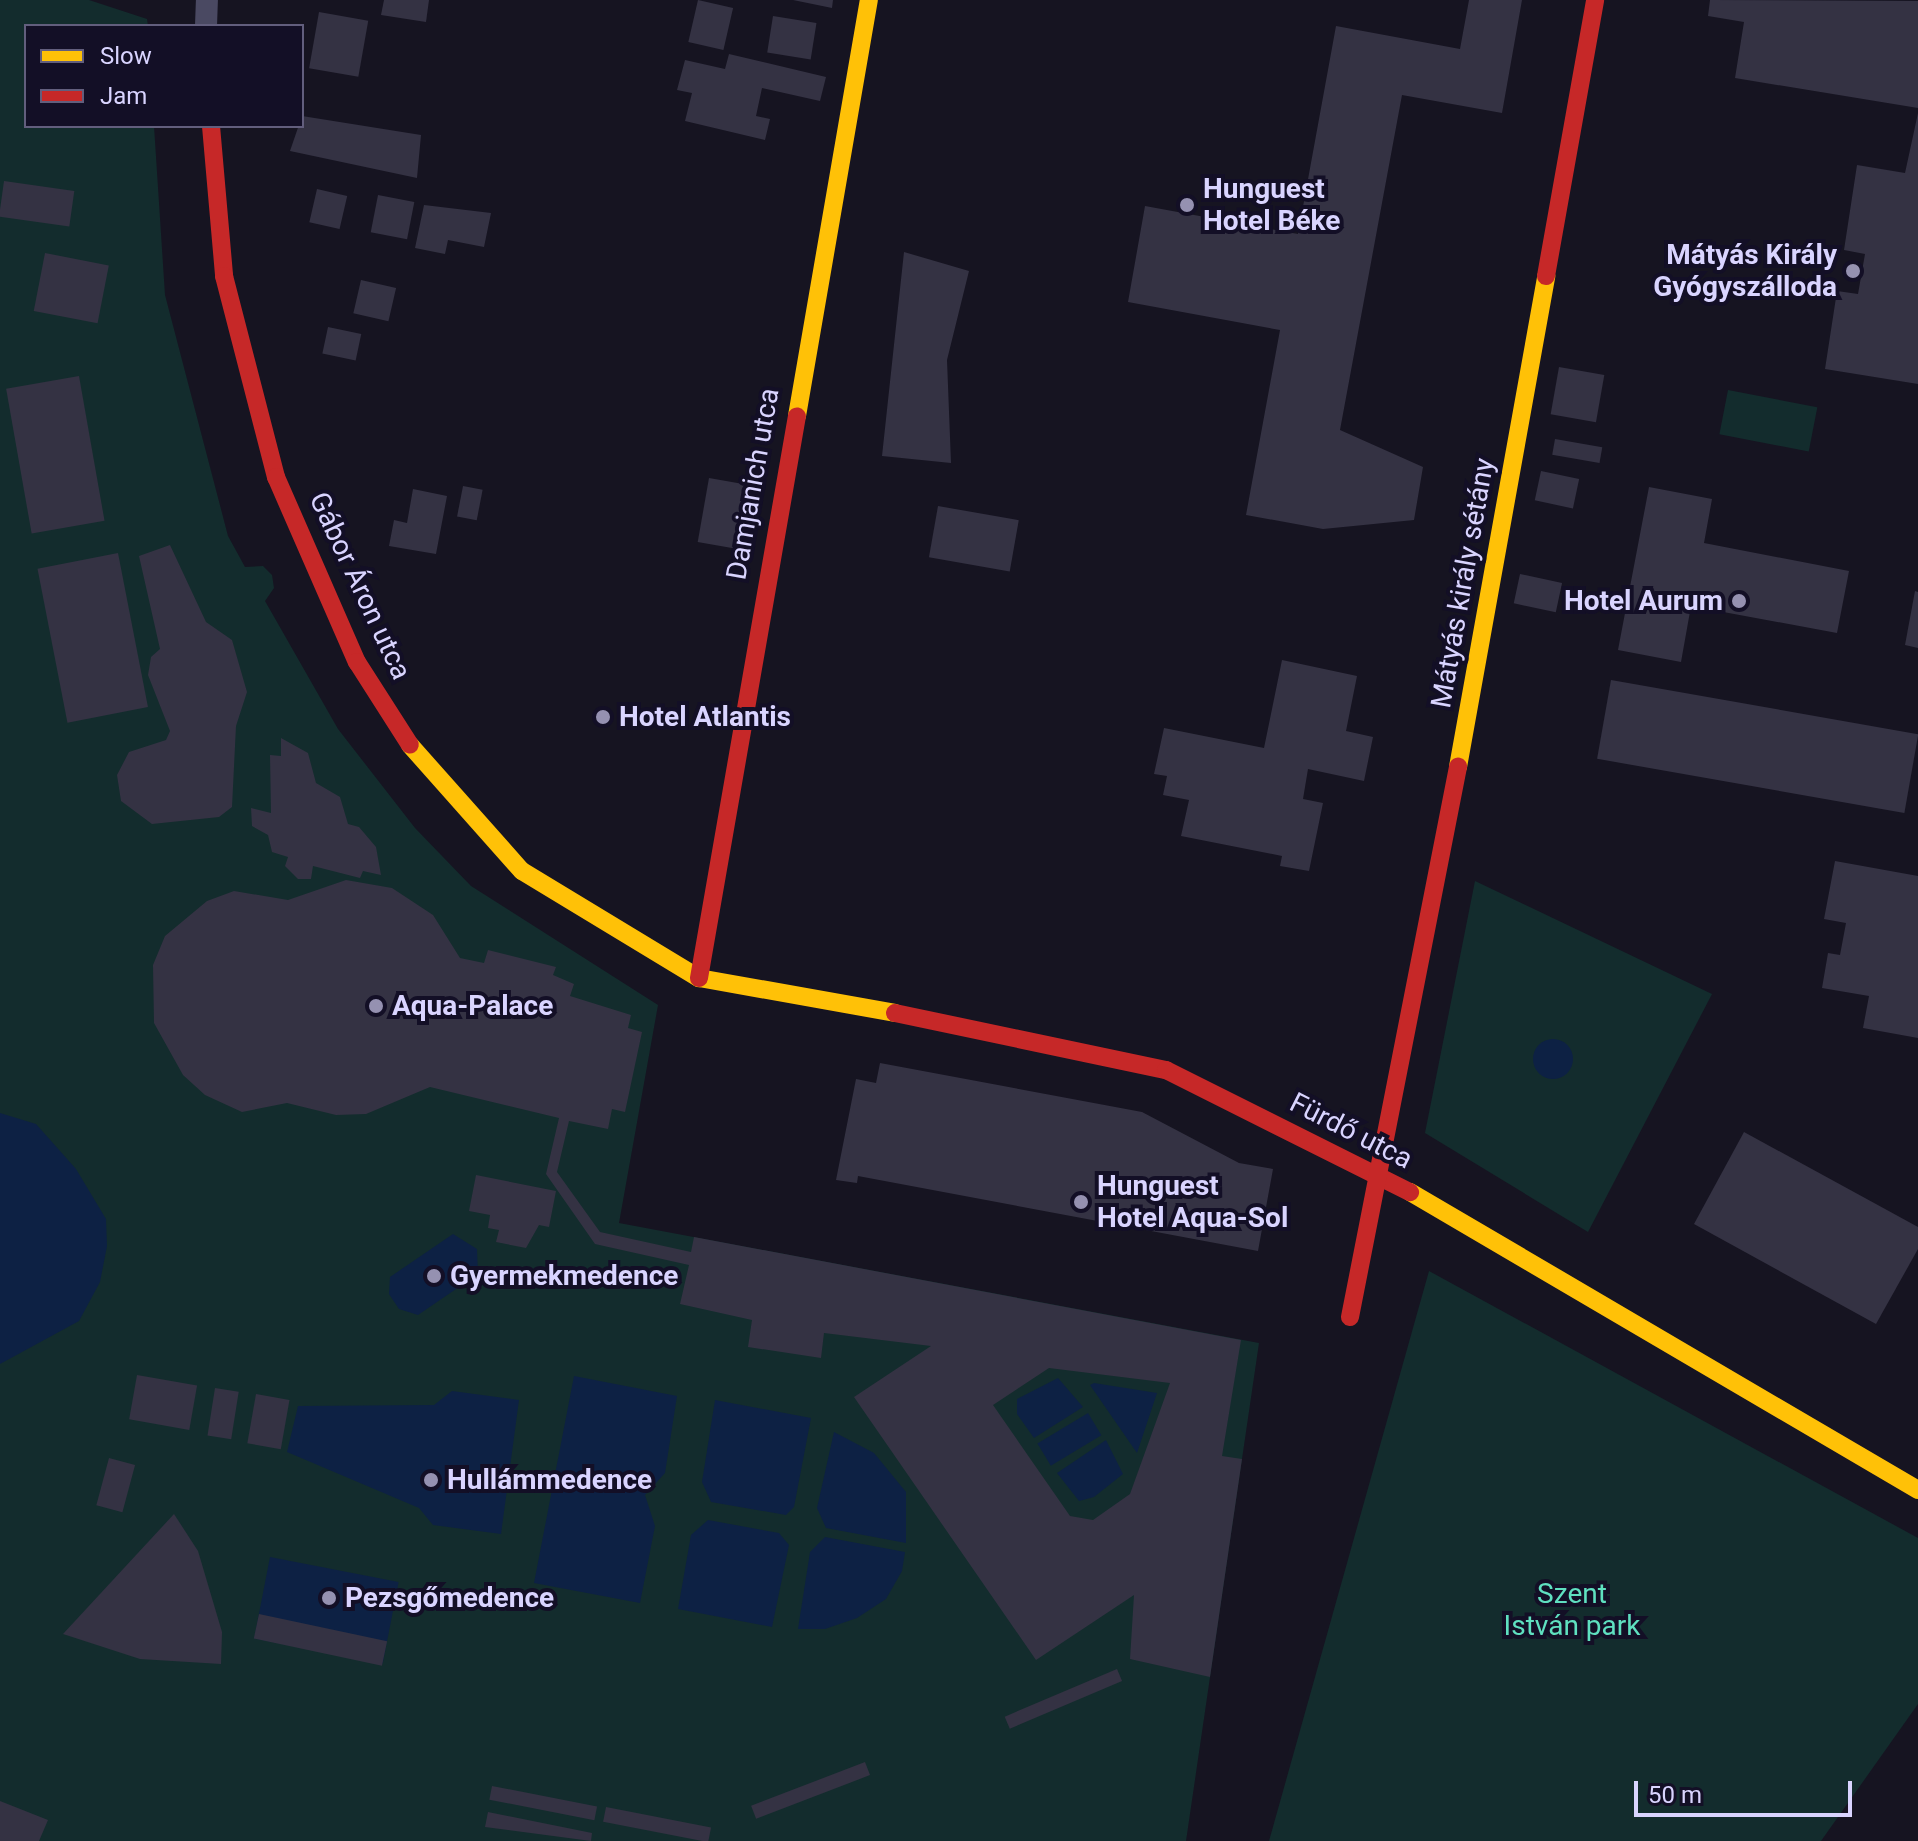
<!DOCTYPE html>
<meta charset="utf-8">
<style>
body{margin:0}
#map{position:relative;width:1918px;height:1841px;overflow:hidden;background:#161421;font-family:Roboto,sans-serif}
div>[style]{position:absolute}
.green>*{inset:0;background:#132c2d;transform-origin:0 0}
.water>*{inset:0;background:#0d2144;transform-origin:0 0}
.round{border-radius:50%}
.building>*{inset:0;background:#343243;transform-origin:0 0}
.street>*{height:22px;margin:-11px;padding:0 11px;transform-origin:11px;border-radius:11px;background:#4a4962}
.slow>*{height:18px;margin:-9px;padding:0 9px;transform-origin:9px;border-radius:9px;background:#ffc107}
.jam>*{height:18px;margin:-9px;padding:0 9px;transform-origin:9px;border-radius:9px;background:#c62828}
.dots>*{width:22px;height:22px;translate:-50% -50%;box-sizing:border-box;border:4px solid #130f26;border-radius:50%}
span{translate:-50% -50%;white-space:nowrap;text-align:center;line-height:1.15;-webkit-text-stroke:8px #130f26;paint-order:stroke}
.poi-label{font-size:28px;color:#d9d4ff;font-weight:700}
.left{translate:0 -50%;text-align:left}
.right{translate:-100% -50%;text-align:right}
.street-label{font-size:28px;color:#d9d4ff}
.park-label{font-size:28px;color:#5fe0c0}
.legend{position:absolute;left:24px;top:24px;width:280px;height:104px;box-sizing:border-box;background:#130f26;border:2px solid #625e7d;margin:0;padding:10px 14px;list-style:none;font-size:24px;color:#d9d4ff}
.legend li{display:flex;align-items:center;gap:16px;height:40px}
.legend b{width:40px;border:2px solid #625e7d}
.scale{position:absolute;left:1634px;top:1781px;width:218px;height:36px;box-sizing:border-box;border:4px solid #d9d4ff;border-top:0;padding-left:10px;font-size:24px;line-height:28px;white-space:nowrap;color:#d9d4ff;-webkit-text-stroke:6px #130f26;paint-order:stroke}
</style>
<div id="map">
<div class="green">
<i style="clip-path:polygon(0 0,89px 0,147px 19px,148px 26px,26px 26px,26px 126px,154px 126px,165px 295px,228px 536px,245px 567px,263px 566px,272px 575px,274px 588px,265px 601px,338px 729px,415px 828px,471px 886px,658px 1005px,619px 1223px,1259px 1343px,1186px 1841px,0 1841px)"></i>
<i style="left:1728px;top:390px;width:91px;height:45px;rotate:11deg"></i>
<i style="clip-path:polygon(1475px 881px,1712px 994px,1588px 1232px,1425px 1133px)"></i>
<i style="clip-path:polygon(1429px 1271px,1918px 1538px,1918px 1704px,1821px 1841px,1269px 1841px)"></i>
</div>
<div class="water">
<i class="round" style="left:1533px;top:1039px;width:40px;height:40px"></i>
<i style="clip-path:polygon(0 1113px,36px 1124px,76px 1169px,106px 1219px,107px 1246px,100px 1282px,79px 1321px,0 1364px)"></i>
<i style="clip-path:polygon(453px 1234px,477px 1249px,478px 1274px,418px 1315px,399px 1309px,389px 1294px,390px 1277px)"></i>
<i style="clip-path:polygon(574px 1376px,677px 1396px,665px 1473px,645px 1495px,655px 1526px,640px 1603px,534px 1583px)"></i>
<i style="clip-path:polygon(1058px 1378px,1083px 1407px,1034px 1438px,1017px 1414px,1017px 1399px)"></i>
<i style="clip-path:polygon(1094px 1383px,1157px 1393px,1137px 1453px,1090px 1385px)"></i>
<i style="clip-path:polygon(452px 1391px,519px 1400px,501px 1534px,433px 1525px,419px 1508px,287px 1452px,298px 1406px,434px 1405px)"></i>
<i style="clip-path:polygon(715px 1400px,811px 1418px,794px 1507px,786px 1515px,711px 1502px,702px 1482px)"></i>
<i style="left:1088px;top:1413px;width:26px;height:59px;rotate:59deg"></i>
<i style="clip-path:polygon(834px 1432px,874px 1453px,906px 1492px,906px 1543px,826px 1528px,817px 1508px)"></i>
<i style="clip-path:polygon(1106px 1440px,1123px 1474px,1094px 1497px,1079px 1501px,1057px 1473px)"></i>
<i style="clip-path:polygon(708px 1520px,779px 1533px,789px 1545px,772px 1627px,678px 1609px,691px 1535px)"></i>
<i style="clip-path:polygon(825px 1537px,905px 1552px,902px 1571px,886px 1599px,857px 1618px,825px 1629px,798px 1629px,810px 1552px)"></i>
<i style="left:270px;top:1557px;width:131px;height:83px;rotate:11deg"></i>
</div>
<div class="building">
<i style="clip-path:polygon(384px 0,429px 0,426px 22px,381px 15px)"></i>
<i style="left:698px;top:0;width:36px;height:43px;rotate:13deg"></i>
<i style="clip-path:polygon(793px 0,833px 0,832px 8px)"></i>
<i style="clip-path:polygon(1469px 0,1522px 0,1502px 113px,1402px 95px,1340px 430px,1423px 467px,1414px 520px,1323px 529px,1246px 515px,1280px 330px,1128px 302px,1145px 206px,1298px 234px,1336px 26px,1460px 49px)"></i>
<i style="clip-path:polygon(1710px 0,1918px 1px,1918px 108px,1735px 78px,1744px 22px,1708px 16px)"></i>
<i style="left:319px;top:12px;width:50px;height:57px;rotate:10deg"></i>
<i style="left:773px;top:16px;width:44px;height:37px;rotate:9deg"></i>
<i style="clip-path:polygon(729px 54px,826px 77px,820px 101px,762px 88px,756px 116px,770px 119px,765px 140px,685px 121px,692px 93px,677px 90px,685px 60px,725px 69px)"></i>
<i style="clip-path:polygon(1918px 113px,1918px 384px,1825px 369px,1837px 291px,1858px 294px,1865px 254px,1844px 250px,1857px 165px,1905px 173px)"></i>
<i style="clip-path:polygon(302px 116px,421px 135px,417px 178px,290px 151px)"></i>
<i style="left:4px;top:181px;width:71px;height:36px;rotate:8deg"></i>
<i style="left:317px;top:189px;width:31px;height:34px;rotate:13deg"></i>
<i style="left:378px;top:195px;width:37px;height:38px;rotate:11deg"></i>
<i style="clip-path:polygon(424px 205px,491px 213px,484px 247px,448px 240px,445px 254px,415px 248px)"></i>
<i style="clip-path:polygon(904px 252px,969px 271px,947px 360px,951px 463px,882px 456px)"></i>
<i style="left:45px;top:253px;width:65px;height:59px;rotate:11deg"></i>
<i style="left:361px;top:280px;width:36px;height:34px;rotate:13deg"></i>
<i style="left:328px;top:327px;width:34px;height:27px;rotate:12deg"></i>
<i style="left:1559px;top:367px;width:46px;height:48px;rotate:10deg"></i>
<i style="left:79px;top:376px;width:147px;height:74px;rotate:80deg"></i>
<i style="left:1555px;top:439px;width:48px;height:16px;rotate:10deg"></i>
<i style="left:1541px;top:471px;width:39px;height:30px;rotate:12deg"></i>
<i style="left:709px;top:478px;width:39px;height:65px;rotate:10deg"></i>
<i style="left:463px;top:486px;width:20px;height:31px;rotate:11deg"></i>
<i style="clip-path:polygon(1649px 487px,1712px 499px,1704px 543px,1849px 571px,1837px 633px,1691px 606px,1681px 662px,1618px 650px)"></i>
<i style="clip-path:polygon(413px 489px,447px 496px,436px 554px,389px 546px,394px 520px,407px 523px)"></i>
<i style="left:938px;top:506px;width:82px;height:52px;rotate:10deg"></i>
<i style="clip-path:polygon(170px 545px,206px 622px,232px 640px,247px 692px,236px 726px,232px 807px,219px 817px,152px 824px,121px 801px,117px 775px,129px 752px,166px 740px,170px 731px,148px 675px,151px 657px,160px 649px,139px 556px)"></i>
<i style="left:118px;top:553px;width:157px;height:82px;rotate:79deg"></i>
<i style="left:1520px;top:574px;width:43px;height:30px;rotate:12deg"></i>
<i style="clip-path:polygon(1915px 591px,1918px 592px,1918px 648px,1905px 645px)"></i>
<i style="clip-path:polygon(1282px 660px,1357px 676px,1346px 731px,1373px 737px,1364px 781px,1308px 769px,1303px 799px,1323px 803px,1309px 871px,1280px 866px,1282px 856px,1181px 836px,1189px 800px,1163px 795px,1167px 776px,1154px 774px,1164px 728px,1264px 748px)"></i>
<i style="left:1611px;top:680px;width:312px;height:80px;rotate:10deg"></i>
<i style="clip-path:polygon(281px 738px,308px 753px,316px 783px,340px 797px,348px 824px,359px 827px,376px 847px,381px 875px,363px 871px,360px 878px,313px 866px,311px 879px,298px 879px,285px 866px,288px 857px,272px 852px,268px 835px,252px 826px,251px 808px,271px 813px,270px 755px,281px 756px)"></i>
<i style="clip-path:polygon(1835px 861px,1918px 876px,1918px 1038px,1863px 1028px,1869px 996px,1822px 988px,1828px 953px,1840px 955px,1846px 923px,1824px 919px)"></i>
<i style="clip-path:polygon(evenodd,346px 880px,392px 888px,433px 915px,460px 958px,484px 963px,488px 950px,556px 967px,553px 975px,574px 984px,570px 996px,631px 1015px,628px 1028px,642px 1032px,625px 1112px,612px 1109px,608px 1129px,569px 1121px,557px 1172px,600px 1232px,691px 1252px,694px 1237px,1241px 1340px,1222px 1456px,1242px 1459px,1210px 1677px,1130px 1659px,1134px 1595px,1036px 1660px,854px 1397px,931px 1346px,824px 1333px,821px 1358px,748px 1347px,752px 1320px,680px 1304px,689px 1265px,595px 1244px,546px 1174px,559px 1118px,430px 1087px,366px 1114px,336px 1115px,287px 1103px,242px 1112px,205px 1095px,183px 1075px,154px 1023px,153px 965px,165px 936px,207px 901px,234px 891px,288px 900px,346px 880px,1049px 1368px,1170px 1383px,1130px 1494px,1093px 1520px,1070px 1516px,993px 1405px,1049px 1368px)"></i>
<i style="clip-path:polygon(880px 1063px,1142px 1112px,1239px 1163px,1273px 1169px,1258px 1251px,858px 1176px,857px 1183px,836px 1180px,856px 1079px,876px 1083px)"></i>
<i style="clip-path:polygon(1744px 1132px,1918px 1227px,1918px 1249px,1876px 1324px,1694px 1224px)"></i>
<i style="clip-path:polygon(476px 1175px,556px 1191px,549px 1227px,539px 1225px,526px 1248px,496px 1242px,499px 1230px,488px 1228px,490px 1215px,469px 1211px)"></i>
<i style="left:137px;top:1375px;width:61px;height:45px;rotate:10deg"></i>
<i style="left:215px;top:1388px;width:24px;height:48px;rotate:9deg"></i>
<i style="left:256px;top:1394px;width:34px;height:50px;rotate:10deg"></i>
<i style="left:109px;top:1458px;width:27px;height:49px;rotate:15deg"></i>
<i style="clip-path:polygon(174px 1514px,198px 1551px,222px 1632px,221px 1664px,140px 1659px,63px 1634px)"></i>
<i style="left:259px;top:1614px;width:131px;height:25px;rotate:12deg"></i>
<i style="left:1117px;top:1669px;width:13px;height:122px;rotate:67deg"></i>
<i style="left:865px;top:1762px;width:14px;height:122px;rotate:69deg"></i>
<i style="left:492px;top:1786px;width:107px;height:14px;rotate:11deg"></i>
<i style="clip-path:polygon(0 1801px,48px 1820px,39px 1841px,0 1841px)"></i>
<i style="left:606px;top:1807px;width:107px;height:15px;rotate:11deg"></i>
<i style="clip-path:polygon(488px 1812px,592px 1833px,591px 1841px,485px 1827px)"></i>
</div>
<div class="street">
<i style="left:206px;top:26px;width:26px;rotate:-88deg"></i>
</div>
<div class="slow">
<i style="left:797px;top:416px;width:422px;rotate:-80.2deg"></i>
<i style="left:410px;top:745px;width:169px;rotate:48.4deg"></i>
<i style="left:522px;top:871px;width:207px;rotate:31.2deg"></i>
<i style="left:699px;top:978px;width:199px;rotate:10.1deg"></i>
<i style="left:1458px;top:767px;width:499px;rotate:-79.8deg"></i>
<i style="left:1410px;top:1192px;width:589px;rotate:30.4deg"></i>
</div>
<div class="jam">
<i style="left:211px;top:126px;width:151px;rotate:85deg"></i>
<i style="left:224px;top:276px;width:208px;rotate:75.5deg"></i>
<i style="left:276px;top:477px;width:202px;rotate:66.4deg"></i>
<i style="left:357px;top:662px;width:98px;rotate:57.4deg"></i>
<i style="left:1546px;top:276px;width:280px;rotate:-79.9deg"></i>
<i style="left:699px;top:978px;width:570px;rotate:-80.11deg"></i>
<i style="left:895px;top:1013px;width:277px;rotate:11.9deg"></i>
<i style="left:1166px;top:1070px;width:273px;rotate:26.6deg"></i>
<i style="left:1350px;top:1317px;width:561px;rotate:-78.89deg"></i>
</div>
<div class="dots">
<i style="left:1187px;top:205px;background:#9591b1"></i>
<i style="left:1853px;top:271px;background:#9591b1"></i>
<i style="left:1739px;top:601px;background:#9591b1"></i>
<i style="left:603px;top:717px;background:#9591b1"></i>
<i style="left:376px;top:1006px;background:#9591b1"></i>
<i style="left:1081px;top:1202px;background:#9591b1"></i>
<i style="left:434px;top:1276px;background:#9591b1"></i>
<i style="left:431px;top:1480px;background:#9591b1"></i>
<i style="left:329px;top:1598px;background:#9591b1"></i>
</div>
<div class="poi-label">
<span class="left" style="left:1203px;top:205px">Hunguest<br>Hotel Béke</span>
<span class="right" style="left:1837px;top:271px">Mátyás Király<br>Gyógyszálloda</span>
<span class="right" style="left:1723px;top:601px">Hotel Aurum</span>
<span class="left" style="left:619px;top:717px">Hotel Atlantis</span>
<span class="left" style="left:392px;top:1006px">Aqua-Palace</span>
<span class="left" style="left:1097px;top:1202px">Hunguest<br>Hotel Aqua-Sol</span>
<span class="left" style="left:450px;top:1276px">Gyermekmedence</span>
<span class="left" style="left:447px;top:1480px">Hullámmedence</span>
<span class="left" style="left:345px;top:1598px">Pezsgőmedence</span>
</div>
<div class="street-label">
<span style="left:753px;top:484px;rotate:-80deg">Damjanich utca</span>
<span style="left:1463px;top:583px;rotate:-80deg">Mátyás király sétány</span>
<span style="left:360px;top:586px;rotate:65deg">Gábor Áron utca</span>
<span style="left:1351px;top:1131px;rotate:27deg">Fürdő utca</span>
</div>
<div class="park-label">
<span style="left:1572px;top:1610px">Szent<br>István park</span>
</div>
<ul class="legend">
<li><b style="height:10px;background:#ffc107"></b>Slow</li>
<li><b style="height:10px;background:#c62828"></b>Jam</li>
</ul>
<div class="scale">50 m</div>
</div>
